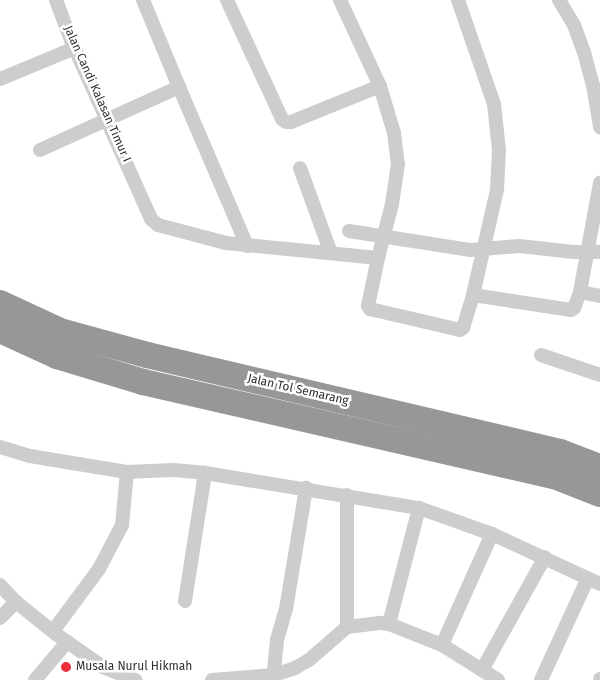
<!DOCTYPE html>
<style>
body{margin:0}
#map{position:relative;width:600px;height:680px;overflow:hidden;background:#fff;font-family:"Fira Sans",sans-serif}
div>[style]{position:absolute}
.minor>*{height:14px;margin:-7px;padding:0 7px;transform-origin:7px;border-radius:7px;background:#cdcdcd}
.motorway>*{height:26px;margin:-13px;padding:0 13px;transform-origin:13px;border-radius:13px;background:#979797}
.dots>*{width:14px;height:14px;translate:-50% -50%;box-sizing:border-box;border:2px solid #fff;border-radius:50%}
span{translate:-50% -50%;white-space:nowrap;text-align:center;line-height:1.15;-webkit-text-stroke:5px #fff;paint-order:stroke}
.street-label{font-size:12px;color:#303030}
.poi-label{font-size:12px;color:#303030}
.left{translate:0 -50%;text-align:left}
</style>
<div id="map">
<div class="minor">
<i style="left:56px;top:0;width:43px;rotate:69.4deg"></i>
<i style="left:71px;top:40px;width:196px;rotate:65.9deg"></i>
<i style="left:151px;top:219px;width:9px;rotate:41deg"></i>
<i style="left:158px;top:225px;width:70px;rotate:14.8deg"></i>
<i style="left:226px;top:243px;width:153px;rotate:5.6deg"></i>
<i style="left:378px;top:258px;width:49px;rotate:101.8deg"></i>
<i style="left:368px;top:306px;width:4px;rotate:56deg"></i>
<i style="left:370px;top:309px;width:92px;rotate:13.1deg"></i>
<i style="left:460px;top:330px;width:4px;rotate:-34deg"></i>
<i style="left:463px;top:328px;width:34px;rotate:-73deg"></i>
<i style="left:473px;top:295px;width:99px;rotate:8.7deg"></i>
<i style="left:571px;top:310px;width:4px;rotate:-34deg"></i>
<i style="left:574px;top:308px;width:17px;rotate:-69deg"></i>
<i style="left:580px;top:292px;width:20px;rotate:11deg"></i>
<i style="left:227px;top:0;width:131px;rotate:65.2deg"></i>
<i style="left:282px;top:119px;width:5px;rotate:37deg"></i>
<i style="left:286px;top:122px;width:5px"></i>
<i style="left:291px;top:122px;width:96px;rotate:-22deg"></i>
<i style="left:340px;top:0;width:95px;rotate:65.1deg"></i>
<i style="left:380px;top:86px;width:49px;rotate:73.4deg"></i>
<i style="left:394px;top:133px;width:31px;rotate:83deg"></i>
<i style="left:398px;top:164px;width:40px;rotate:98.5deg"></i>
<i style="left:392px;top:204px;width:56px;rotate:104.5deg"></i>
<i style="left:458px;top:0;width:110px;rotate:70.9deg"></i>
<i style="left:494px;top:104px;width:46px;rotate:83.8deg"></i>
<i style="left:499px;top:150px;width:40px;rotate:92.9deg"></i>
<i style="left:497px;top:190px;width:108px;rotate:102.9deg"></i>
<i style="left:559px;top:0;width:29px;rotate:59deg"></i>
<i style="left:574px;top:25px;width:29px;rotate:70deg"></i>
<i style="left:584px;top:52px;width:34px;rotate:75deg"></i>
<i style="left:593px;top:85px;width:43px;rotate:80.5deg"></i>
<i style="left:0;top:79px;width:81px;rotate:-22.5deg"></i>
<i style="left:179px;top:87px;width:173px;rotate:66.8deg"></i>
<i style="left:40px;top:150px;width:153px;rotate:-24.4deg"></i>
<i style="left:179px;top:87px;width:94px;rotate:-112.5deg"></i>
<i style="left:300px;top:168px;width:90px;rotate:70deg"></i>
<i style="left:349px;top:231px;width:122px;rotate:8.9deg"></i>
<i style="left:470px;top:250px;width:49px;rotate:-4.7deg"></i>
<i style="left:519px;top:246px;width:55px;rotate:6.2deg"></i>
<i style="left:574px;top:252px;width:26px"></i>
<i style="left:580px;top:292px;width:111px;rotate:-79.6deg"></i>
<i style="left:541px;top:355px;width:62px;rotate:18.7deg"></i>
<i style="left:0;top:447px;width:31px;rotate:17deg"></i>
<i style="left:30px;top:456px;width:98px;rotate:9.4deg"></i>
<i style="left:127px;top:472px;width:46px;rotate:-2.5deg"></i>
<i style="left:173px;top:470px;width:32px;rotate:5deg"></i>
<i style="left:205px;top:473px;width:217px;rotate:9.3deg"></i>
<i style="left:419px;top:508px;width:77px;rotate:19.6deg"></i>
<i style="left:492px;top:534px;width:119px;rotate:24.8deg"></i>
<i style="left:347px;top:495px;width:132px;rotate:90deg"></i>
<i style="left:0;top:585px;width:23px;rotate:47deg"></i>
<i style="left:16px;top:602px;width:51px;rotate:38.7deg"></i>
<i style="left:56px;top:634px;width:57px;rotate:35.1deg"></i>
<i style="left:103px;top:667px;width:35px;rotate:22deg"></i>
<i style="left:185px;top:601px;width:130px;rotate:-81.1deg"></i>
<i style="left:0;top:618px;width:23px;rotate:-45deg"></i>
<i style="left:389px;top:624px;width:120px;rotate:-75.5deg"></i>
<i style="left:53px;top:631px;width:77px;rotate:-53.4deg"></i>
<i style="left:99px;top:569px;width:50px;rotate:-62.4deg"></i>
<i style="left:122px;top:525px;width:53px;rotate:-84.6deg"></i>
<i style="left:442px;top:645px;width:122px;rotate:-65.8deg"></i>
<i style="left:482px;top:670px;width:129px;rotate:-60.9deg"></i>
<i style="left:35px;top:680px;width:50px;rotate:-49.9deg"></i>
<i style="left:212px;top:680px;width:62px;rotate:-4.6deg"></i>
<i style="left:274px;top:675px;width:22px;rotate:-18deg"></i>
<i style="left:295px;top:668px;width:16px;rotate:-30deg"></i>
<i style="left:309px;top:660px;width:50px;rotate:-41deg"></i>
<i style="left:347px;top:627px;width:35px;rotate:-7deg"></i>
<i style="left:382px;top:623px;width:7px;rotate:8deg"></i>
<i style="left:389px;top:624px;width:57px;rotate:21.6deg"></i>
<i style="left:442px;top:645px;width:66px;rotate:32deg"></i>
<i style="left:273px;top:680px;width:40px;rotate:-84.3deg"></i>
<i style="left:277px;top:640px;width:32px;rotate:-74deg"></i>
<i style="left:286px;top:609px;width:123px;rotate:-80.6deg"></i>
<i style="left:541px;top:680px;width:112px;rotate:-65.3deg"></i>
<i style="left:600px;top:680px;width:1px;rotate:-90deg"></i>
</div>
<div class="motorway">
<i style="left:0;top:303px;width:66px;rotate:25deg"></i>
<i style="left:60px;top:331px;width:90px;rotate:15.4deg"></i>
<i style="left:147px;top:355px;width:424px;rotate:13.2deg"></i>
<i style="left:560px;top:452px;width:43px;rotate:20.6deg"></i>
<i style="left:0;top:330px;width:63px;rotate:24.5deg"></i>
<i style="left:57px;top:356px;width:90px;rotate:16.8deg"></i>
<i style="left:143px;top:382px;width:422px;rotate:12.9deg"></i>
<i style="left:554px;top:476px;width:49px;rotate:21.4deg"></i>
</div>
<div class="dots">
<i style="left:66px;top:667px;background:#ec2d3a"></i>
</div>
<div class="street-label">
<span style="left:97px;top:94px;rotate:66deg">Jalan Candi Kalasan Timur I</span>
<span style="left:298px;top:390px;rotate:13deg">Jalan Tol Semarang</span>
</div>
<div class="poi-label">
<span class="left" style="left:76px;top:667px">Musala Nurul Hikmah</span>
</div>
</div>
